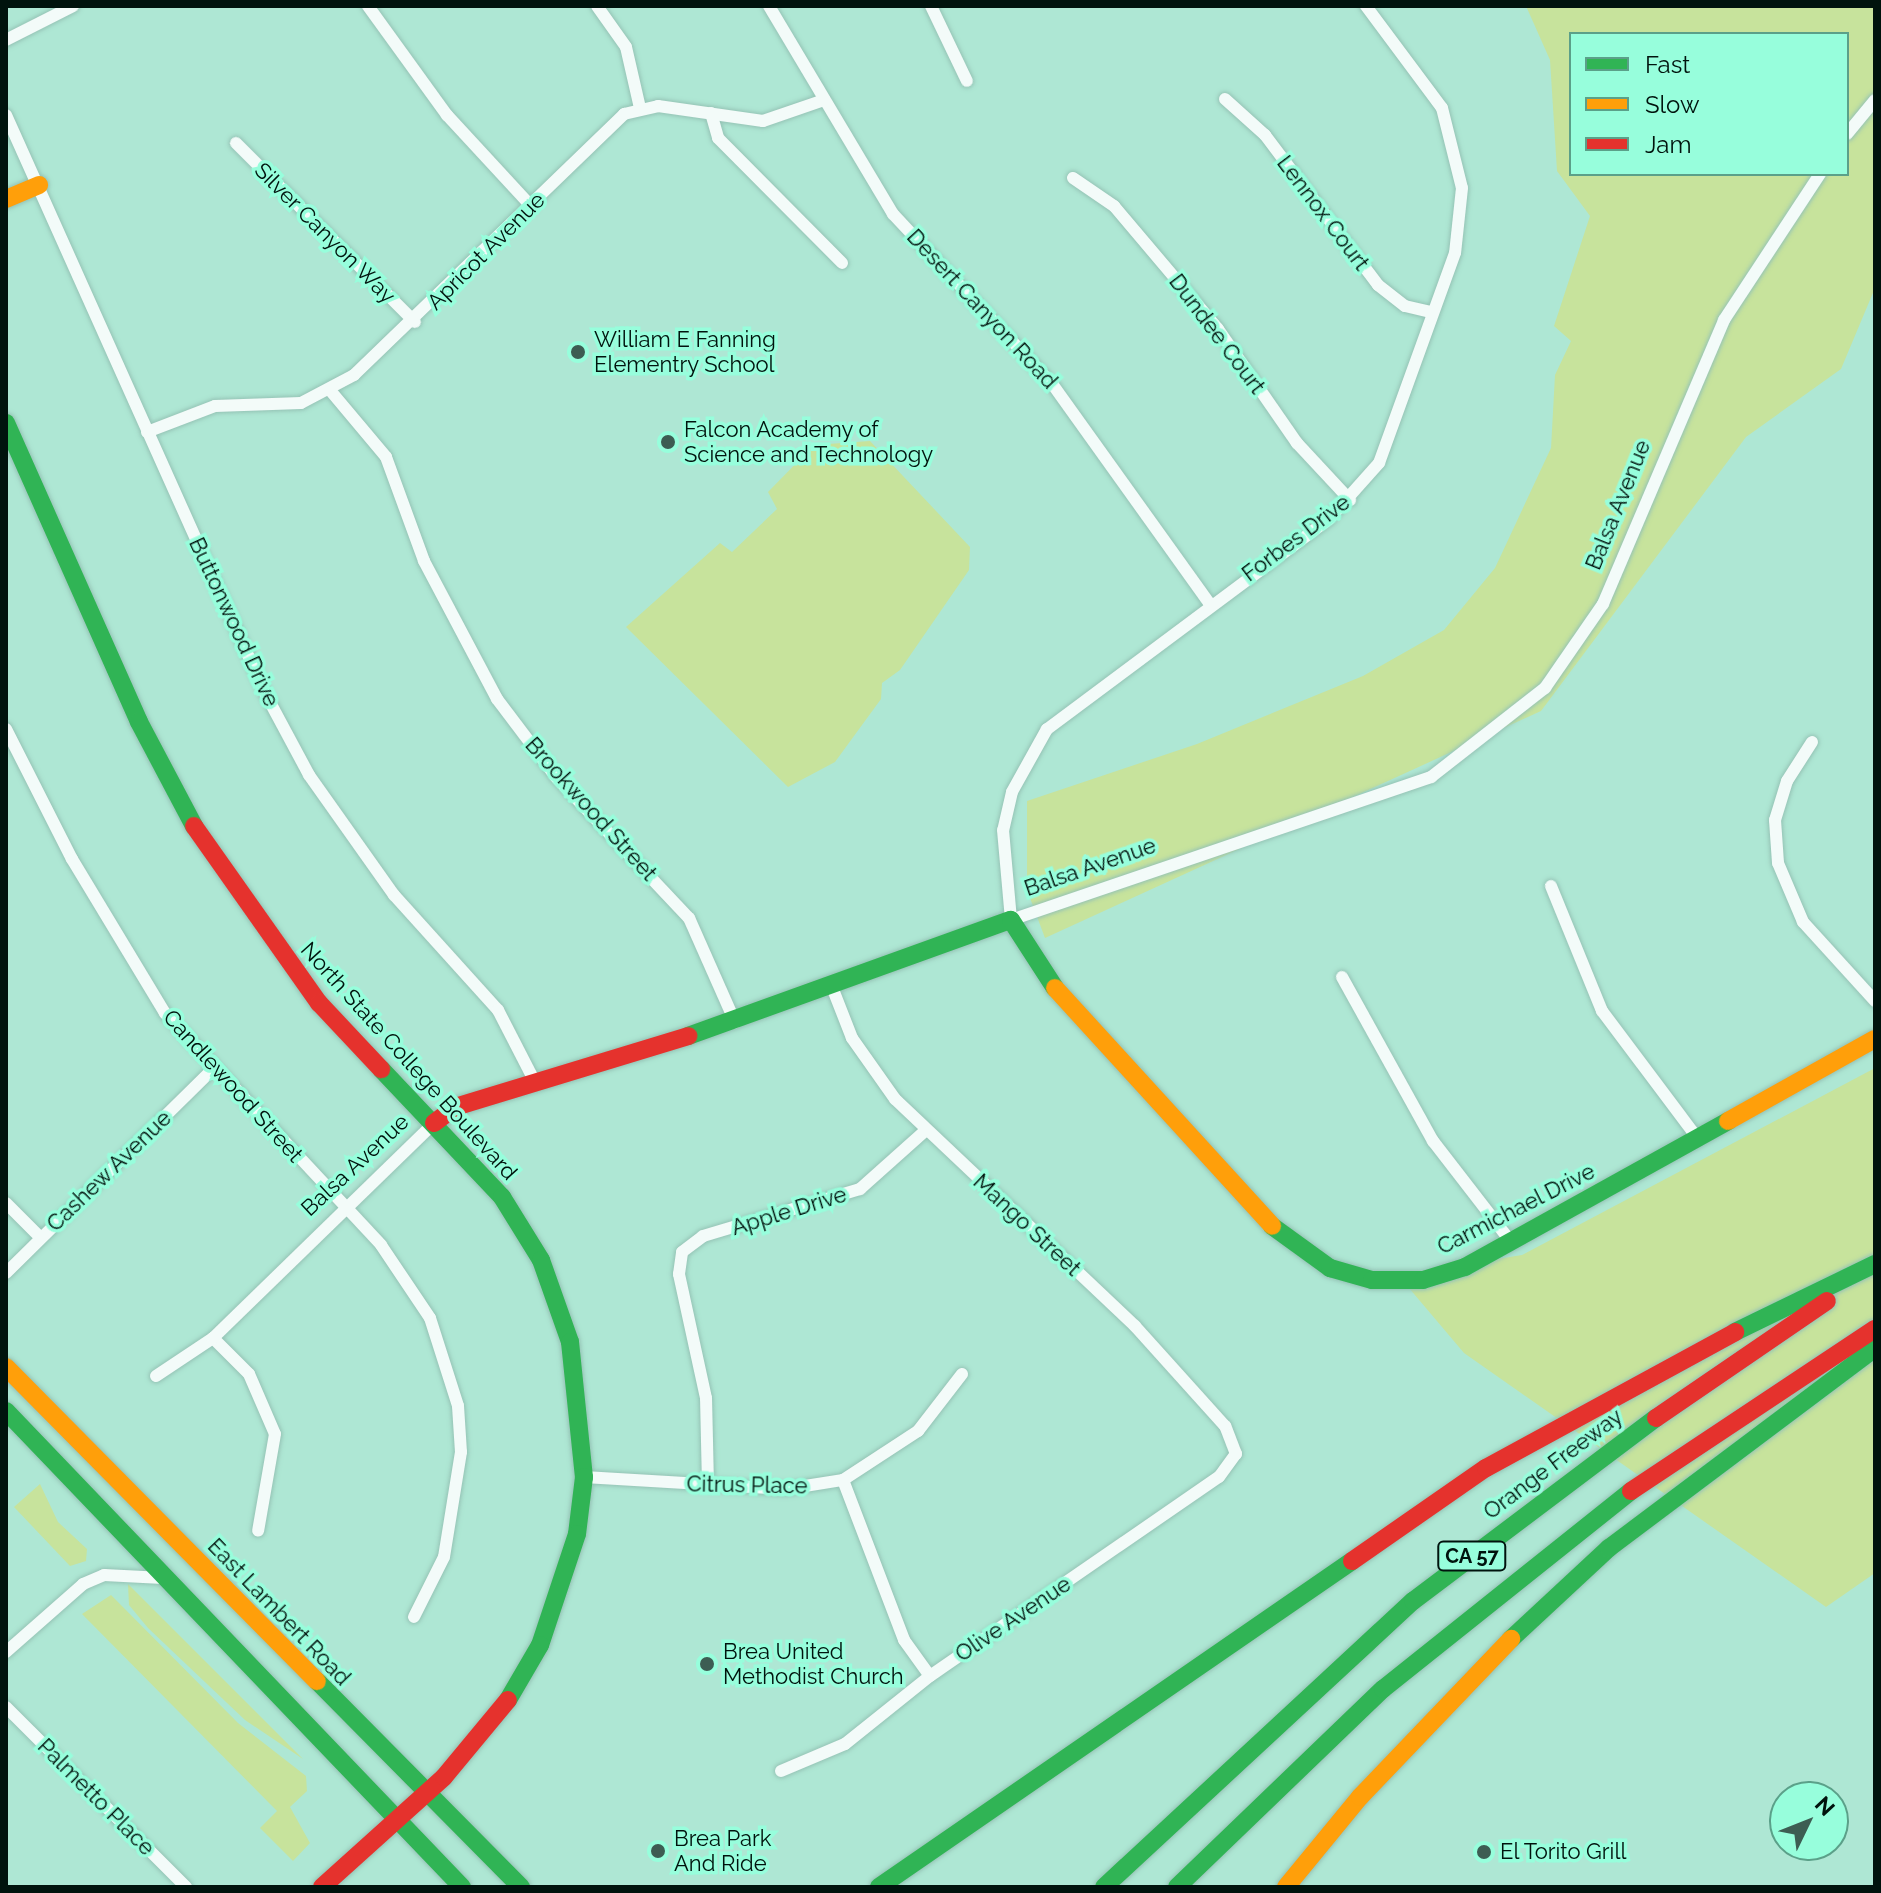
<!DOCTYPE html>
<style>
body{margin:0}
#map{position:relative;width:1881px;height:1893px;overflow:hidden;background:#aee7d4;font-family:Raleway,sans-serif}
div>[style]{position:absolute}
.green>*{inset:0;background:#c7e39c}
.roads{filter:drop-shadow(0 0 2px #95c3b5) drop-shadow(0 0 2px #95c3b5)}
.street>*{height:12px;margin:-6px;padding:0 6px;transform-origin:6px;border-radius:6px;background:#f3fbf9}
.fast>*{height:18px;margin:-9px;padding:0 9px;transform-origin:9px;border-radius:9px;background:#30b455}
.slow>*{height:18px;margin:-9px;padding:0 9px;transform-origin:9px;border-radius:9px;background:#ff9f0a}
.jam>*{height:18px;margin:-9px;padding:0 9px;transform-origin:9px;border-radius:9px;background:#e5322d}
.dots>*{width:22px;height:22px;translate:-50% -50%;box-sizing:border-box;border:4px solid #97fedc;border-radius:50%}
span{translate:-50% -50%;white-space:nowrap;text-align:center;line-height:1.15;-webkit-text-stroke:7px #97fedc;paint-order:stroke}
.shield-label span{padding:2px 6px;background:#97fedc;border:2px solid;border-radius:6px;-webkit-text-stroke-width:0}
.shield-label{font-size:20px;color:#00130d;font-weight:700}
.street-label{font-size:22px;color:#00130d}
.poi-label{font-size:22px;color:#00130d}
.left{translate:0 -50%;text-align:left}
.frame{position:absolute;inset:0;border:8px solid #00130d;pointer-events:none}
.legend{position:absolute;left:1569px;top:32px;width:280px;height:144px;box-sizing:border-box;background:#97fedc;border:2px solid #5ba089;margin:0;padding:10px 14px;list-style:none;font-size:24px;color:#00130d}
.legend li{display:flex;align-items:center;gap:16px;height:40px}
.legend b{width:40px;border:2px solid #5ba089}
.north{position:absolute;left:1769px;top:1781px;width:80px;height:80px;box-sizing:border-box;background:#97fedc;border:2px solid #5ba089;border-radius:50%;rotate:47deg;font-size:22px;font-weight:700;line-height:32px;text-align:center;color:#00130d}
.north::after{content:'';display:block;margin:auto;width:28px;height:36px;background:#3d5d53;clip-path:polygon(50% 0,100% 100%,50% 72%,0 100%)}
</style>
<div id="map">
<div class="green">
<i style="clip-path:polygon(evenodd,1526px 6px,1875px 6px,1875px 288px,1841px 369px,1746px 437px,1541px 711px,1045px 938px,1027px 890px,1027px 801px,1197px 744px,1363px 676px,1444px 630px,1495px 568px,1551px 448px,1555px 375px,1571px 341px,1554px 326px,1590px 216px,1557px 171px,1550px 60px,1526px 6px,1571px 34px,1847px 34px,1847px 174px,1571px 174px,1571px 34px)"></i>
<i style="clip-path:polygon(870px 441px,970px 547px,969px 570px,900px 670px,882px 683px,881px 699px,835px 762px,788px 787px,626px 627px,720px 543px,732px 552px,777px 509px,768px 492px,814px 445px)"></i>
<i style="clip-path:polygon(1875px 1068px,1875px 1573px,1826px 1607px,1464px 1353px,1398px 1275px,1522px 1255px)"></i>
<i style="clip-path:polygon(40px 1484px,58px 1522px,87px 1549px,86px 1561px,70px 1566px,14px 1507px)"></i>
<i style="clip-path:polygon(128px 1584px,303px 1759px,245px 1720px,148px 1628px,129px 1605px)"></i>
<i style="clip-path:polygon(111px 1595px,238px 1723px,306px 1776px,307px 1791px,290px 1807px,310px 1843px,293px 1861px,260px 1828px,277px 1811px,82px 1614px)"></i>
</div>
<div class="roads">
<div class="street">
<i style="left:368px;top:6px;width:135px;rotate:54.1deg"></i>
<i style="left:447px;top:115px;width:124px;rotate:47.3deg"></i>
<i style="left:597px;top:6px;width:50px;rotate:54.7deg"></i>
<i style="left:626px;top:47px;width:63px;rotate:77.1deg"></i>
<i style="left:769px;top:6px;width:242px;rotate:59.2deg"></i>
<i style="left:893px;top:214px;width:234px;rotate:46.9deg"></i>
<i style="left:1053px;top:385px;width:268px;rotate:54.4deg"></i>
<i style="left:931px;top:6px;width:83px;rotate:64.4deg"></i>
<i style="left:1366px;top:6px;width:127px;rotate:53.3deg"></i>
<i style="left:1442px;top:108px;width:82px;rotate:76deg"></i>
<i style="left:1462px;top:188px;width:65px;rotate:96.1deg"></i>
<i style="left:1455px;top:253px;width:223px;rotate:109.9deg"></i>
<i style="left:1379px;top:463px;width:75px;rotate:131.8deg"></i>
<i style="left:1329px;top:519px;width:352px;rotate:143.3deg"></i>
<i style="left:1047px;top:729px;width:72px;rotate:119.1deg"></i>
<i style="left:1012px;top:792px;width:39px;rotate:103deg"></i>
<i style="left:1003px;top:830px;width:90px;rotate:84.9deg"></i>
<i style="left:1011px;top:920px;width:444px;rotate:-18.8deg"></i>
<i style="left:1431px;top:777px;width:145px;rotate:-38deg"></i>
<i style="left:1545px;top:688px;width:102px;rotate:-55.4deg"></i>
<i style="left:1603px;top:604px;width:309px;rotate:-66.9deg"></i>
<i style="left:1724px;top:320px;width:175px;rotate:-56.7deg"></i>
<i style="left:6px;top:40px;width:75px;rotate:-26.9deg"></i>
<i style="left:1225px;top:99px;width:54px;rotate:42deg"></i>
<i style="left:1265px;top:135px;width:188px;rotate:53deg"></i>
<i style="left:1378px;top:285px;width:34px;rotate:38deg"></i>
<i style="left:1405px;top:306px;width:28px;rotate:13deg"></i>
<i style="left:711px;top:113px;width:26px;rotate:74deg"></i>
<i style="left:718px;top:138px;width:176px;rotate:45.2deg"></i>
<i style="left:6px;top:115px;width:631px;rotate:65.87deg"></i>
<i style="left:264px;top:691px;width:95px;rotate:61.8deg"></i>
<i style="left:309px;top:775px;width:147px;rotate:54.7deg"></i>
<i style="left:394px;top:895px;width:155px;rotate:47.9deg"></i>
<i style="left:498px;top:1010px;width:83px;rotate:62.8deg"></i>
<i style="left:1847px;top:134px;width:44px;rotate:-50.5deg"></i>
<i style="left:236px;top:143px;width:253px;rotate:45deg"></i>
<i style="left:1073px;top:178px;width:50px;rotate:34.3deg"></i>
<i style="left:1114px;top:206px;width:161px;rotate:49.8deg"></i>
<i style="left:1218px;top:329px;width:139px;rotate:55.3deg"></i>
<i style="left:1297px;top:443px;width:78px;rotate:47.1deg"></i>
<i style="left:329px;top:389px;width:89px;rotate:50deg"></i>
<i style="left:386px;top:457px;width:111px;rotate:69.9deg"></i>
<i style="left:424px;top:561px;width:156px;rotate:62.1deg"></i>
<i style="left:497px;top:699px;width:98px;rotate:52.9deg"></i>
<i style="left:556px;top:777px;width:194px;rotate:46.7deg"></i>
<i style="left:689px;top:918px;width:114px;rotate:66.1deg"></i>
<i style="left:147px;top:432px;width:73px;rotate:-20.9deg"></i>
<i style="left:215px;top:406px;width:86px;rotate:-2deg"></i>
<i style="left:301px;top:403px;width:60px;rotate:-27.8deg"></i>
<i style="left:354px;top:375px;width:376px;rotate:-44deg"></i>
<i style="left:624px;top:114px;width:35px;rotate:-13deg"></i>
<i style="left:658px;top:106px;width:106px;rotate:8.1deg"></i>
<i style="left:763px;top:121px;width:65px;rotate:-19deg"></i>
<i style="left:6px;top:729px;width:146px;rotate:63.1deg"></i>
<i style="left:72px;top:859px;width:180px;rotate:58.9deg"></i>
<i style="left:165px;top:1013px;width:317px;rotate:47deg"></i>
<i style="left:381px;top:1245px;width:88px;rotate:56.1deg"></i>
<i style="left:430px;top:1318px;width:92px;rotate:72.3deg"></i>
<i style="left:458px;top:1406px;width:46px;rotate:86.3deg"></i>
<i style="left:461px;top:1452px;width:106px;rotate:99.2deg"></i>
<i style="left:444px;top:1557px;width:67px;rotate:116.6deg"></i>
<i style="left:1812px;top:742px;width:46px;rotate:122.7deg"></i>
<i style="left:1787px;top:781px;width:41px;rotate:107.1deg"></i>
<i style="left:1775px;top:820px;width:43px;rotate:86deg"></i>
<i style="left:1778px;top:863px;width:64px;rotate:67deg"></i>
<i style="left:1803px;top:922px;width:107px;rotate:47.7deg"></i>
<i style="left:1551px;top:886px;width:135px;rotate:67.8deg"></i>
<i style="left:1602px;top:1011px;width:160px;rotate:53.1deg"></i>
<i style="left:1342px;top:977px;width:188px;rotate:61deg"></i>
<i style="left:1433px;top:1141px;width:128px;rotate:52.3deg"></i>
<i style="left:6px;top:1203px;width:49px;rotate:45deg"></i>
<i style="left:6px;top:1273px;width:291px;rotate:-44.6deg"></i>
<i style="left:213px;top:1338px;width:51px;rotate:45deg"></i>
<i style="left:249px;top:1374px;width:65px;rotate:66.6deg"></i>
<i style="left:275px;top:1434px;width:98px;rotate:99.9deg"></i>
<i style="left:156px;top:1376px;width:69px;rotate:-33.7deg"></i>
<i style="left:213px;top:1338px;width:308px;rotate:-44.2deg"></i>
<i style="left:584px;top:1477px;width:202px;rotate:3.4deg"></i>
<i style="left:786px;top:1489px;width:58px;rotate:-9deg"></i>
<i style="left:843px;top:1480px;width:90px;rotate:-33.2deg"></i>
<i style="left:918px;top:1431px;width:72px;rotate:-52.3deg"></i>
<i style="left:843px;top:1480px;width:171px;rotate:69.1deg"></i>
<i style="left:904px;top:1640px;width:44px;rotate:54.2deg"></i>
<i style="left:708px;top:1485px;width:87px;rotate:-91.3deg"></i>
<i style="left:706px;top:1398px;width:127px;rotate:-102.3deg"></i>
<i style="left:679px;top:1274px;width:22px;rotate:-82deg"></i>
<i style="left:682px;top:1252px;width:26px;rotate:-37deg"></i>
<i style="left:703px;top:1236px;width:164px;rotate:-16.7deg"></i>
<i style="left:860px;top:1189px;width:89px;rotate:-41.8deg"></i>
<i style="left:6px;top:1652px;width:103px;rotate:-41.4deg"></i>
<i style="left:83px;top:1584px;width:23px;rotate:-23deg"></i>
<i style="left:104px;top:1575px;width:59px;rotate:2.9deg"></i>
<i style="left:6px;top:1707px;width:255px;rotate:45deg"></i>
<i style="left:781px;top:1771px;width:69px;rotate:-22.9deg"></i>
<i style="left:845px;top:1744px;width:109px;rotate:-38.7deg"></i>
<i style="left:930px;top:1676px;width:351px;rotate:-34.6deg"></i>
<i style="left:1219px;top:1477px;width:29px;rotate:-54deg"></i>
<i style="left:1236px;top:1454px;width:30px;rotate:-111deg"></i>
<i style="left:1225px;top:1426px;width:135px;rotate:-132deg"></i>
<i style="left:1135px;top:1326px;width:330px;rotate:-136.6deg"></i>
<i style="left:895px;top:1099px;width:75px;rotate:-125.2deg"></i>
<i style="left:852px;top:1038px;width:55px;rotate:-111.4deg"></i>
</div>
<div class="fast">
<i style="left:6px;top:423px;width:327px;rotate:66deg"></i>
<i style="left:139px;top:722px;width:118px;rotate:62.1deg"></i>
<i style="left:688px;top:1036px;width:343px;rotate:-19.8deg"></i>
<i style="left:1011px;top:920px;width:81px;rotate:57.1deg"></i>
<i style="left:381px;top:1069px;width:176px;rotate:46.6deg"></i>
<i style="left:502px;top:1197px;width:74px;rotate:58.2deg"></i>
<i style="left:541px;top:1260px;width:87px;rotate:70.5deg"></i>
<i style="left:570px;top:1342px;width:136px;rotate:84.1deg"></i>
<i style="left:584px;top:1477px;width:57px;rotate:97deg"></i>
<i style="left:577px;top:1534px;width:117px;rotate:108.4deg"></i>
<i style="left:540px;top:1645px;width:64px;rotate:120.2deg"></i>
<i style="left:1272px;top:1226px;width:72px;rotate:35.9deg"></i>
<i style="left:1330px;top:1268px;width:44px;rotate:15.9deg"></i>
<i style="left:1372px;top:1280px;width:51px"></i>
<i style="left:1423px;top:1280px;width:44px;rotate:-17.2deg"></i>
<i style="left:1465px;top:1267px;width:301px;rotate:-29deg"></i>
<i style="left:1735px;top:1332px;width:156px;rotate:-25.9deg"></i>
<i style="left:6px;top:1411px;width:659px;rotate:46.23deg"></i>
<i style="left:1511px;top:1639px;width:134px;rotate:-42.9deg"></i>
<i style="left:1609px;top:1548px;width:333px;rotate:-36.9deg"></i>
<i style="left:317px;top:1681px;width:290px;rotate:45.3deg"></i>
<i style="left:879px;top:1887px;width:574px;rotate:-34.58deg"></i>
<i style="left:1104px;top:1887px;width:421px;rotate:-42.8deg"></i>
<i style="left:1413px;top:1601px;width:304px;rotate:-37deg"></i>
<i style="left:1177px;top:1887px;width:286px;rotate:-43.9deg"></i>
<i style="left:1383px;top:1689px;width:317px;rotate:-38.6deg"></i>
</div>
<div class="slow">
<i style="left:6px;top:199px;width:36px;rotate:-23deg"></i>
<i style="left:1055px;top:988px;width:322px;rotate:47.6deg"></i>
<i style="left:1728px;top:1121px;width:168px;rotate:-29.2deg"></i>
<i style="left:6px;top:1367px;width:442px;rotate:45.3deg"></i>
<i style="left:1286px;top:1887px;width:117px;rotate:-50.6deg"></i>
<i style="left:1360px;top:1797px;width:219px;rotate:-46.3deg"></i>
</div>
<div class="jam">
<i style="left:194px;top:826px;width:217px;rotate:54.8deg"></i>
<i style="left:319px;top:1003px;width:91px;rotate:46.8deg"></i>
<i style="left:434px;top:1123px;width:26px;rotate:-37deg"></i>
<i style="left:455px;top:1107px;width:244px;rotate:-16.9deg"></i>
<i style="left:1656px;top:1418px;width:207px;rotate:-34.4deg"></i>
<i style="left:1631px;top:1491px;width:293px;rotate:-33.6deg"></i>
<i style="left:1352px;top:1561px;width:163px;rotate:-34.8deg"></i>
<i style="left:1486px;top:1468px;width:284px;rotate:-28.6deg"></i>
<i style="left:322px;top:1887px;width:164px;rotate:-42deg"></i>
<i style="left:444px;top:1777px;width:100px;rotate:-50.3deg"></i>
</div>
</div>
<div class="dots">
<i style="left:578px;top:352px;background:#3d5d53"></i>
<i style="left:668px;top:442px;background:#3d5d53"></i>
<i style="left:707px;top:1664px;background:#3d5d53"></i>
<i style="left:658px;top:1851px;background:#3d5d53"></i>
<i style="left:1484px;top:1852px;background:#3d5d53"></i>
</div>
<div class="shield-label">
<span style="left:1472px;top:1556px">CA 57</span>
</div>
<div class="street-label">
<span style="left:1323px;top:213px;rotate:53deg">Lennox Court</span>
<span style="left:325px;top:233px;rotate:45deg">Silver Canyon Way</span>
<span style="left:486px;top:251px;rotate:-45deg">Apricot Avenue</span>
<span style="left:982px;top:309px;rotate:47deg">Desert Canyon Road</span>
<span style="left:1217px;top:334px;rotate:53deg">Dundee Court</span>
<span style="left:1618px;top:505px;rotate:-68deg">Balsa Avenue</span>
<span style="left:1296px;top:538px;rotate:-37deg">Forbes Drive</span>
<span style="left:234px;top:622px;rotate:65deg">Buttonwood Drive</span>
<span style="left:591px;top:809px;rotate:48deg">Brookwood Street</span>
<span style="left:1090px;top:867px;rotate:-19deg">Balsa Avenue</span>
<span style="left:409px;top:1061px;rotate:48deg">North State College Boulevard</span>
<span style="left:233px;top:1086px;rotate:48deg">Candlewood Street</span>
<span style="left:355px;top:1165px;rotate:-43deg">Balsa Avenue</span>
<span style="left:109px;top:1171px;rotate:-44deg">Cashew Avenue</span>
<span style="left:1516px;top:1209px;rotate:-27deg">Carmichael Drive</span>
<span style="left:789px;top:1211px;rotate:-17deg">Apple Drive</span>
<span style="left:1027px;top:1225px;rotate:43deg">Mango Street</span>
<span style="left:1553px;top:1464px;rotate:-37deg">Orange Freeway</span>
<span style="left:747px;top:1485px;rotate:1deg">Citrus Place</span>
<span style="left:279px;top:1612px;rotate:46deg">East Lambert Road</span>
<span style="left:1013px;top:1619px;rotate:-34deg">Olive Avenue</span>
<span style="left:96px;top:1797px;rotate:45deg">Palmetto Place</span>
</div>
<div class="poi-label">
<span class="left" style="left:594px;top:352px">William E Fanning<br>Elementry School</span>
<span class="left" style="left:684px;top:442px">Falcon Academy of<br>Science and Technology</span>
<span class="left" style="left:723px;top:1664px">Brea United<br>Methodist Church</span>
<span class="left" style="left:674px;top:1851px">Brea Park<br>And Ride</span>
<span class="left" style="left:1500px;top:1852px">El Torito Grill</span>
</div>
<div class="frame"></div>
<ul class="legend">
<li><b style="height:10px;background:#30b455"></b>Fast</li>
<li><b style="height:10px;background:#ff9f0a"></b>Slow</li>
<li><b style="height:10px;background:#e5322d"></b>Jam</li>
</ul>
<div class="north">N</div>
</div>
